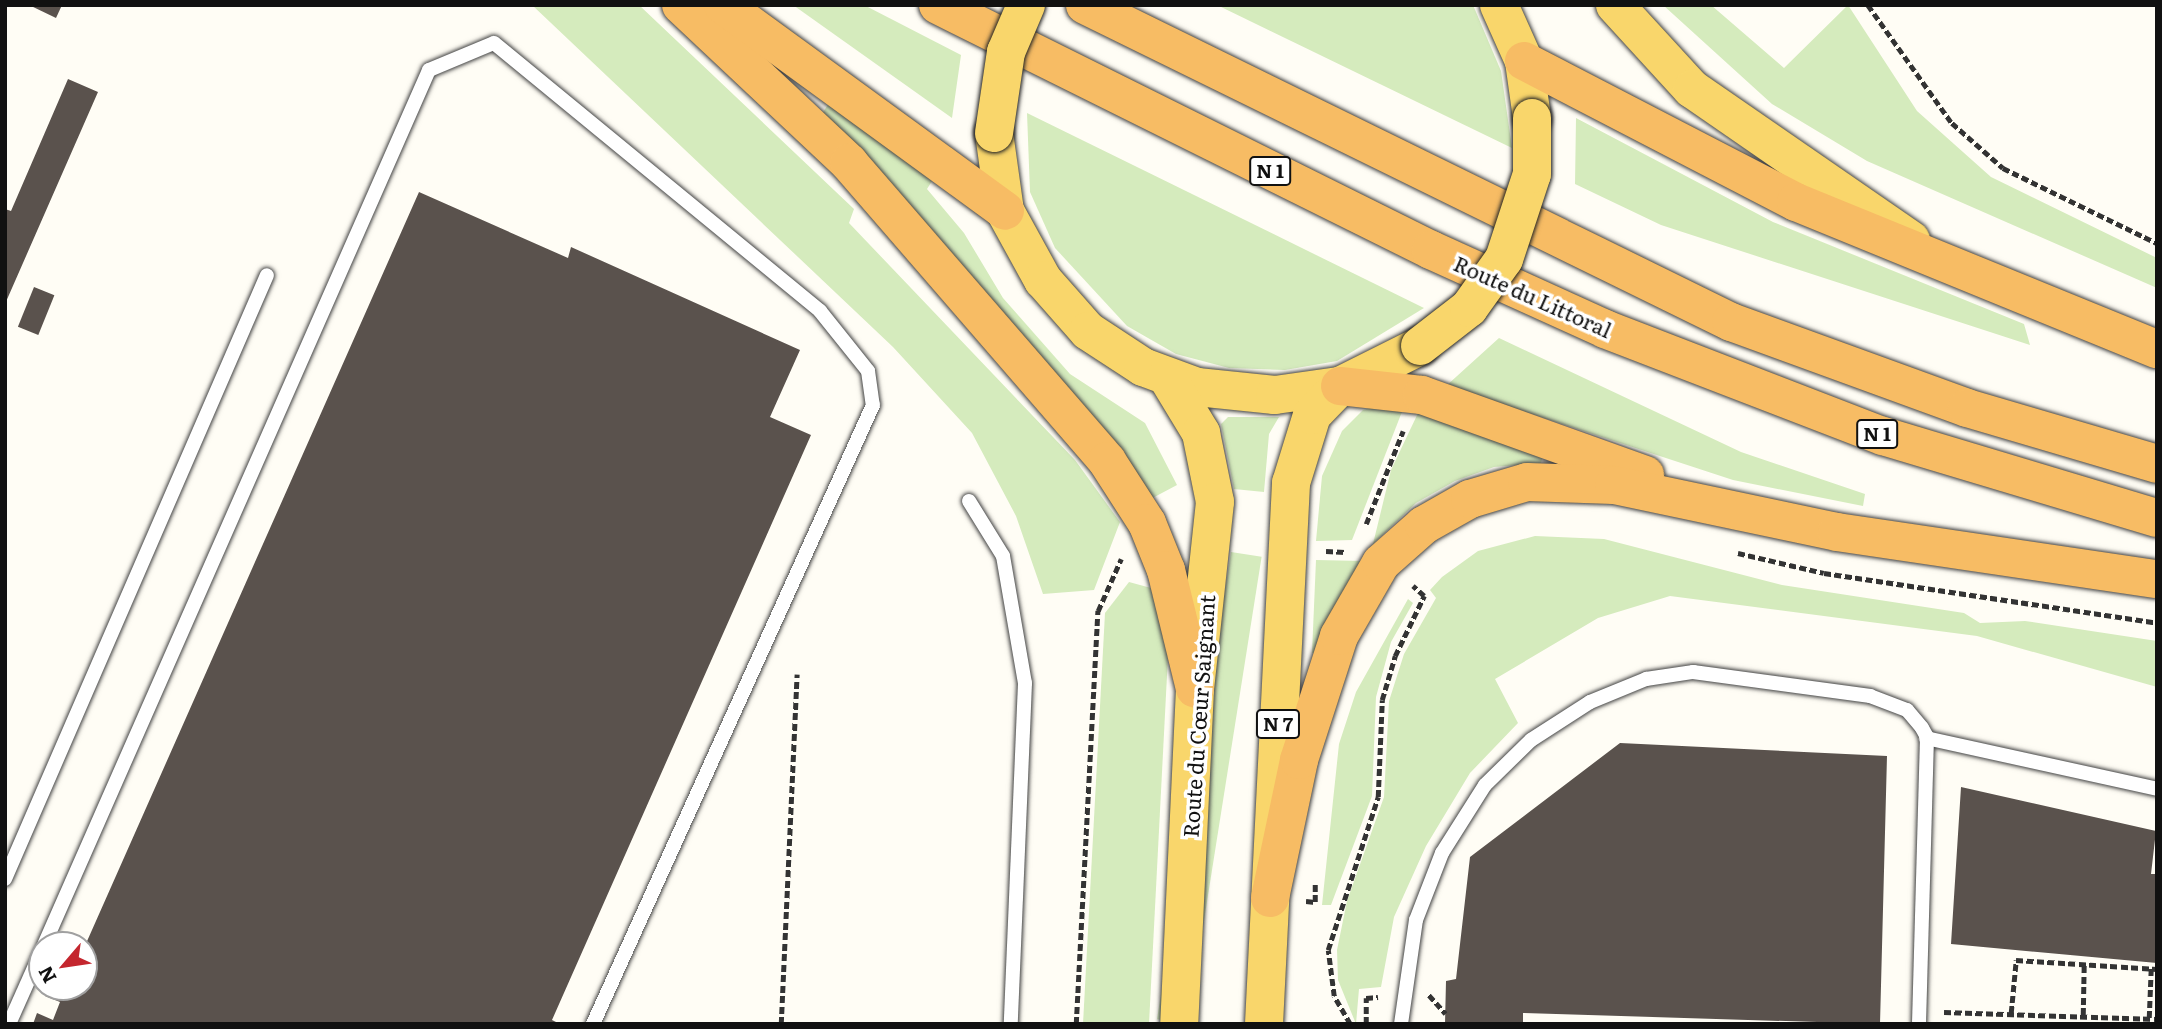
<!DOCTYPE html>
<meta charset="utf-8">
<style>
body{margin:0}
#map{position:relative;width:2162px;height:1029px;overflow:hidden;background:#fffdf5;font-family:Literata,serif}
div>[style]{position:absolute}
.green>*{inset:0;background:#d5ebbd;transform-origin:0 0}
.building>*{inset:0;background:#5a524d;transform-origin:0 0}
.path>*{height:4.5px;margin-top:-2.25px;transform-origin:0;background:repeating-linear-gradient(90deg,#333 0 7px,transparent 0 10.5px)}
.roads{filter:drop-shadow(0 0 2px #444) drop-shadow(0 0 2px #444)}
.service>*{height:14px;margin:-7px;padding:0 7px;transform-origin:7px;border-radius:7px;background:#fff}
.primary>*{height:38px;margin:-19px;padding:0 19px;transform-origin:19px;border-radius:19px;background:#f9d66b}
.trunk>*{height:38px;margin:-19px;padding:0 19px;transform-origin:19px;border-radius:19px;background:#f7bc64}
.bridges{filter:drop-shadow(0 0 2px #222) drop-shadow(0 0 2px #222)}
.primary-bridge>*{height:38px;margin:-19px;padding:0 19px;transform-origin:19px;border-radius:19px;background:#f9d66b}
span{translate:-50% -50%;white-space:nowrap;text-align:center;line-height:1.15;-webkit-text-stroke:7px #fff;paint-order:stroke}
.shield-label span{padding:2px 5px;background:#fff;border:2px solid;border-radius:5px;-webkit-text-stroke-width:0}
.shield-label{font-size:19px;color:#111;font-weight:700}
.street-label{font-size:21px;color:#111}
.frame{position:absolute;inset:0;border:7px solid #111;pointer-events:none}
.north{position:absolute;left:28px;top:931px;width:70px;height:70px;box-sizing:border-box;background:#fff;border:2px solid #a0a0a0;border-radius:50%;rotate:241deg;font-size:19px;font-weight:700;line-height:28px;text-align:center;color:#111}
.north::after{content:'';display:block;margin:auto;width:24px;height:32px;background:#c4262e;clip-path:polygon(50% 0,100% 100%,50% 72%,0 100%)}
</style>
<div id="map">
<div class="green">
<i style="clip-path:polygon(532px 5px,639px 5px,854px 209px,849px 223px,1075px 460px,1120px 522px,1094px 590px,1043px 594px,1016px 516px,972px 433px,893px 347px)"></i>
<i style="clip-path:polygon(793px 5px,864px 5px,961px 55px,952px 118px)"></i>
<i style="clip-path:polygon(1217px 5px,1473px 5px,1501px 71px,1512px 148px)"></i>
<i style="clip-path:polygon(1663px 5px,1711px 5px,1784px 68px,1848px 5px,1917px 111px,1991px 177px,2157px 258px,2157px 288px,1867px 161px,1772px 104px)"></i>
<i style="clip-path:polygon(829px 103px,932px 181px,927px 189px,964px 233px,1003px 298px,1070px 374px,1145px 423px,1177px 485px,1145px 502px,820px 117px)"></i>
<i style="clip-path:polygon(1027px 113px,1424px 308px,1337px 361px,1285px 370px,1229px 368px,1176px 354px,1127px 326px,1055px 248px,1030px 192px)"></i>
<i style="clip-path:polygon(1576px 118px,1773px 222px,2024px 324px,2030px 345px,1661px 225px,1575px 184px)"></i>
<i style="clip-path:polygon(1499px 338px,1741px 452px,1865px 494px,1863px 506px,1733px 480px,1446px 386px)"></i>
<i style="clip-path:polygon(1388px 403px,1405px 404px,1352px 540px,1316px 541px,1322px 476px,1342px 431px,1363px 410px)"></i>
<i style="clip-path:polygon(1419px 411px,1544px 450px,1541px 463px,1494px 467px,1455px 481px,1416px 503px,1373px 544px,1391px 470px)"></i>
<i style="clip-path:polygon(1228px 417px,1279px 417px,1269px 434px,1264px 492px,1234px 489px,1221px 424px)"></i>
<i style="clip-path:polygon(1535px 536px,1604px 539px,1782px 585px,1964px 613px,1980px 623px,2025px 621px,2157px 641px,2157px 687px,1977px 636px,1670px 596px,1598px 618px,1495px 679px,1518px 723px,1470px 773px,1426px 846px,1394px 917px,1381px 987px,1359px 989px,1356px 1024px,1338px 980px,1337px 950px,1347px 901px,1384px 797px,1389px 701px,1404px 654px,1436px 598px,1430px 590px,1442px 577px,1478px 551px)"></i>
<i style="left:1231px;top:552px;width:31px;height:473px;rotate:9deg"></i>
<i style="clip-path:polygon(1316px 560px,1363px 561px,1320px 654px,1312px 653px)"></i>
<i style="clip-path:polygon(1129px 582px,1151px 588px,1168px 656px,1149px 1024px,1083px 1024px,1105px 613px)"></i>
<i style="clip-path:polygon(1408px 599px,1413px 603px,1391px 642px,1376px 697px,1372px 796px,1331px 905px,1322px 905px,1339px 744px,1356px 692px)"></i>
</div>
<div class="building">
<i style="clip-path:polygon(29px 5px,62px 5px,56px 18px)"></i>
<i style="clip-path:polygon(68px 79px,98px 92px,5px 304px,5px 209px,11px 211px)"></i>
<i style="clip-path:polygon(419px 192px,568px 258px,571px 247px,800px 350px,770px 417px,811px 435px,552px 1020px,560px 1024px,33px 1024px,37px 1013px,53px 1020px,60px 1002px,45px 996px,49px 987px,84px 987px,84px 948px)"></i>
<i style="left:34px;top:287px;width:22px;height:43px;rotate:22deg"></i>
<i style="clip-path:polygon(1620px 743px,1887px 756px,1880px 1024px,1523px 1013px,1523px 1024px,1445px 1024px,1446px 981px,1456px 979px,1470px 857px)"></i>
<i style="clip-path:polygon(1961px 787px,2156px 831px,2151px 874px,2157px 874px,2157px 963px,1951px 944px)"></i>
</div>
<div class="path">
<i style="left:1868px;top:5px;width:145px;rotate:54.6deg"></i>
<i style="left:1952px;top:123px;width:68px;rotate:41.4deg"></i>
<i style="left:2003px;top:168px;width:171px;rotate:26deg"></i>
<i style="left:1366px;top:524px;width:100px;rotate:-68.3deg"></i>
<i style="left:1326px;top:551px;width:19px;rotate:3deg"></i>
<i style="left:1738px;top:553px;width:88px;rotate:13.1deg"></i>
<i style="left:1824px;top:573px;width:337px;rotate:8.5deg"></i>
<i style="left:1306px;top:901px;width:9px;rotate:6deg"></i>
<i style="left:1315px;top:902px;width:21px;rotate:-90deg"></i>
<i style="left:1429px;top:995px;width:25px;rotate:48deg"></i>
<i style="left:1944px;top:1012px;width:213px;rotate:1.9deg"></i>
<i style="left:2011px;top:1013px;width:53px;rotate:-84.6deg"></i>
<i style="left:2016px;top:960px;width:141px;rotate:3.7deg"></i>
<i style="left:2083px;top:1015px;width:51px;rotate:-88.9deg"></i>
<i style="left:2149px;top:1018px;width:50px;rotate:-87.7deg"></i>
<i style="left:781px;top:1024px;width:350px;rotate:-87.4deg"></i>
<i style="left:1076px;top:1024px;width:414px;rotate:-87deg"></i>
<i style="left:1098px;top:611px;width:57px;rotate:-66.1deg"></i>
<i style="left:1350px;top:1024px;width:32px;rotate:-120deg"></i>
<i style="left:1334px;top:996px;width:46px;rotate:-97.4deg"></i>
<i style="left:1328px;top:950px;width:161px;rotate:-71.9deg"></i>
<i style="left:1378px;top:797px;width:97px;rotate:-87.6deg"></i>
<i style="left:1382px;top:700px;width:46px;rotate:-73.5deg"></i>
<i style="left:1395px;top:656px;width:67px;rotate:-64.2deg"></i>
<i style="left:1424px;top:596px;width:15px;rotate:-138deg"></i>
<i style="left:1366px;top:1024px;width:26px;rotate:-90deg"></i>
<i style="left:1366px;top:998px;width:12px;rotate:-5deg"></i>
</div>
<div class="roads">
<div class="service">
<i style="left:969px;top:501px;width:65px;rotate:58.3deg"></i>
<i style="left:1003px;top:556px;width:129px;rotate:80.2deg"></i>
<i style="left:1025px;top:683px;width:341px;rotate:92.4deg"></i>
<i style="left:1926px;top:738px;width:237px;rotate:12.4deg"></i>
<i style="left:5px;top:879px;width:658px;rotate:-66.55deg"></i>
<i style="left:44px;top:945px;width:956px;rotate:-66.25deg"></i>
<i style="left:429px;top:70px;width:70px;rotate:-22.6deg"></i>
<i style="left:494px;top:43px;width:422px;rotate:39.4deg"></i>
<i style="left:820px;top:311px;width:77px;rotate:51.3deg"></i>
<i style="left:868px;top:371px;width:34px;rotate:82deg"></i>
<i style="left:873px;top:405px;width:679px;rotate:114.34deg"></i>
<i style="left:9px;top:1024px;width:81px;rotate:-66deg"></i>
<i style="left:1401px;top:1024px;width:105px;rotate:-81.8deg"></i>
<i style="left:1416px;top:920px;width:72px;rotate:-68.8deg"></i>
<i style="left:1442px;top:853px;width:80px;rotate:-57.7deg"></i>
<i style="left:1485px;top:785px;width:64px;rotate:-44.4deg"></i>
<i style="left:1531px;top:740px;width:70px;rotate:-32.8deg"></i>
<i style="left:1590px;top:702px;width:61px;rotate:-22.3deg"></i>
<i style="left:1646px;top:679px;width:48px;rotate:-8.5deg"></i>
<i style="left:1693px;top:672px;width:179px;rotate:7.7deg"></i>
<i style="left:1870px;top:696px;width:40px;rotate:21deg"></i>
<i style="left:1907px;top:710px;width:23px;rotate:50deg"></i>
<i style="left:1922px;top:728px;width:10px;rotate:61deg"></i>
<i style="left:1927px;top:737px;width:287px;rotate:91.6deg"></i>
</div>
<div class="primary">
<i style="left:1499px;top:5px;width:61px;rotate:65.9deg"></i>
<i style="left:1524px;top:61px;width:58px;rotate:82deg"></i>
<i style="left:1615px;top:5px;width:114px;rotate:47.5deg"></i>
<i style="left:1692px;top:89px;width:266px;rotate:34.6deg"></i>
<i style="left:994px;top:133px;width:79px;rotate:82deg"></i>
<i style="left:1005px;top:211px;width:79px;rotate:61.2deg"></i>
<i style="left:1043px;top:280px;width:68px;rotate:48.6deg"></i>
<i style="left:1088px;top:331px;width:66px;rotate:33.2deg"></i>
<i style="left:1143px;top:367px;width:58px;rotate:20.3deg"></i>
<i style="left:1197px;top:387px;width:78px;rotate:5.9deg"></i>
<i style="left:1275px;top:395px;width:66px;rotate:-7.9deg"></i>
<i style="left:1340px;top:386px;width:89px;rotate:-26.6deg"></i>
<i style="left:1167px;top:377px;width:66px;rotate:58.7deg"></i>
<i style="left:1201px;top:433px;width:70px;rotate:78.5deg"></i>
<i style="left:1215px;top:502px;width:188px;rotate:96.1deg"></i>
<i style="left:1195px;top:689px;width:335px;rotate:92.7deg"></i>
<i style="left:1264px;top:1024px;width:542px;rotate:-87.14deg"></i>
<i style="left:1291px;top:483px;width:71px;rotate:-72.8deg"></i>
<i style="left:1312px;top:415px;width:40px;rotate:-46deg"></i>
</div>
<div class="trunk">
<i style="left:681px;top:5px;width:231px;rotate:43.2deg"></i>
<i style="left:849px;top:163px;width:394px;rotate:49.1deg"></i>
<i style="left:1107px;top:461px;width:74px;rotate:57.2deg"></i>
<i style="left:1147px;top:523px;width:51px;rotate:68deg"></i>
<i style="left:1166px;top:570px;width:122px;rotate:76.3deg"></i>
<i style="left:723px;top:5px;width:349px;rotate:36.1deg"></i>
<i style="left:938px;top:5px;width:551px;rotate:26.43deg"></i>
<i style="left:1431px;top:250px;width:191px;rotate:24.4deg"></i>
<i style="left:1605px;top:329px;width:298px;rotate:21.1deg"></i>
<i style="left:1883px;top:436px;width:286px;rotate:16.7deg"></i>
<i style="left:1085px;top:5px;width:720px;rotate:26.14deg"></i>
<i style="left:1731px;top:322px;width:251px;rotate:20deg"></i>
<i style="left:1967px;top:408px;width:198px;rotate:16.4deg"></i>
<i style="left:1524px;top:61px;width:306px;rotate:27.4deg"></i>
<i style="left:1796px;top:202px;width:390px;rotate:22.2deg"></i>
<i style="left:1340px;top:386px;width:82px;rotate:6.3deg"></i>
<i style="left:1422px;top:395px;width:237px;rotate:19.7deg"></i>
<i style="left:1270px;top:898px;width:141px;rotate:-78.1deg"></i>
<i style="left:1299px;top:760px;width:130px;rotate:-72.1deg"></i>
<i style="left:1339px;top:636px;width:84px;rotate:-60.1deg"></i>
<i style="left:1381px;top:563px;width:57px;rotate:-41.5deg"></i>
<i style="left:1424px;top:525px;width:53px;rotate:-29.5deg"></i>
<i style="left:1470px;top:499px;width:59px;rotate:-16.6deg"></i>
<i style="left:1527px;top:482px;width:87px;rotate:2deg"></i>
<i style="left:1614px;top:485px;width:228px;rotate:11.9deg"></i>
<i style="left:1837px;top:532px;width:323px;rotate:8.4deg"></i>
</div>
</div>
<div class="bridges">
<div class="primary-bridge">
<i style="left:994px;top:133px;width:82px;rotate:-81.6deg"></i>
<i style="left:1006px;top:52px;width:51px;rotate:-66.9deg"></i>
<i style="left:1420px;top:346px;width:62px;rotate:-37.8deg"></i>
<i style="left:1469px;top:308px;width:60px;rotate:-54.5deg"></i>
<i style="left:1504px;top:259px;width:89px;rotate:-71.8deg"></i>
<i style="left:1532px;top:174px;width:56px;rotate:-90deg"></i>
</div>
</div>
<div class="shield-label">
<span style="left:1270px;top:171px">N 1</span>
<span style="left:1877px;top:434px">N 1</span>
<span style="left:1278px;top:724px">N 7</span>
</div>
<div class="street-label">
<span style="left:1533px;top:296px;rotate:24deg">Route du Littoral</span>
<span style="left:1198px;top:716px;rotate:-86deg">Route du Cœur Saignant</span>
</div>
<div class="frame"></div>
<div class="north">N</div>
</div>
